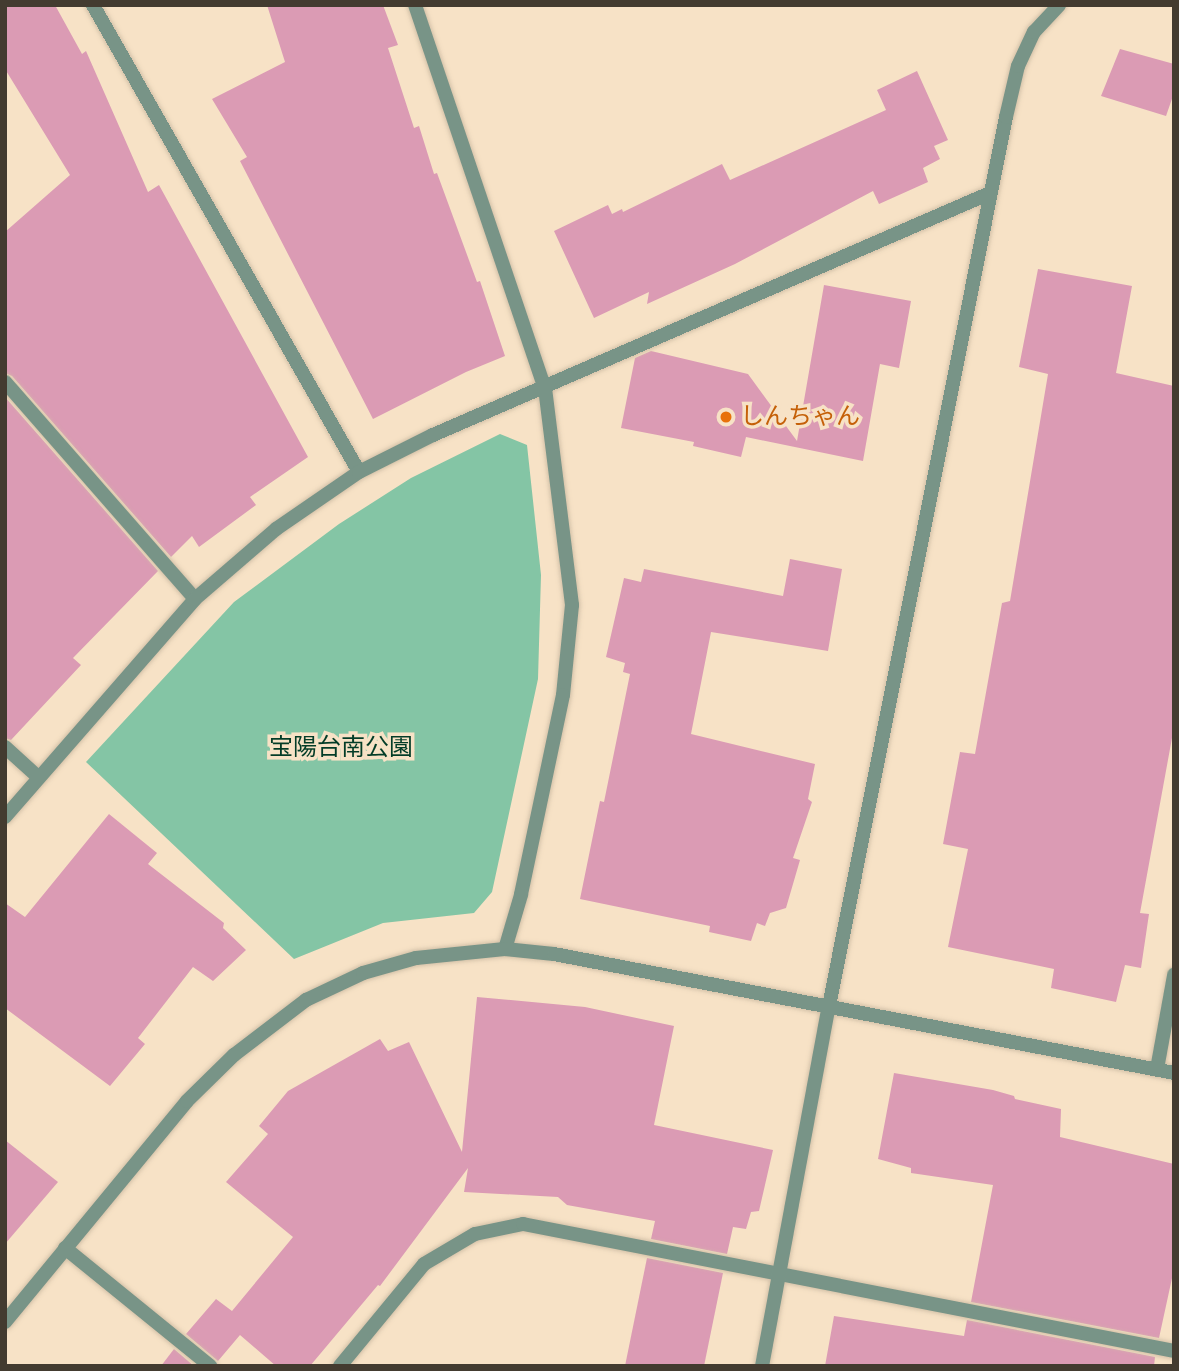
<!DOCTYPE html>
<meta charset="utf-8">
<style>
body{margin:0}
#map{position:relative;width:1179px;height:1371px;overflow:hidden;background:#f7e2c6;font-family:"Sofia Sans Condensed","Noto Sans JP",sans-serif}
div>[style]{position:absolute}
.green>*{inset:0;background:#84c5a5}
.building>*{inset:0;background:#db9bb4}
.roads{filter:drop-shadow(0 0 2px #d3c1a8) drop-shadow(0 0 2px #d3c1a8)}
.minor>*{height:14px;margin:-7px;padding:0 7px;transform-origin:7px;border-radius:7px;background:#789487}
.tertiary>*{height:14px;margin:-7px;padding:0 7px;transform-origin:7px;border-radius:7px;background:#789487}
.dots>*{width:19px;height:19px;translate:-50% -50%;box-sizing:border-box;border:4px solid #f7e2c6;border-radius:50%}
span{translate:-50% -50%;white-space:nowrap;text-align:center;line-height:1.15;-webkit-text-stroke:7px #f7e2c6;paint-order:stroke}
.food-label{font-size:24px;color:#c56008}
.left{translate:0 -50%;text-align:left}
.park-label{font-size:24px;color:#033c27}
.frame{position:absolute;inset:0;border:7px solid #433b30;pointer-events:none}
</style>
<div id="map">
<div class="green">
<i style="clip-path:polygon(500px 434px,527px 445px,541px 575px,538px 679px,492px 892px,474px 913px,383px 923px,294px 959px,86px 762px,234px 602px,339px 524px,411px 478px)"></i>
</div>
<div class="building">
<i style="clip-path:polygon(5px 5px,55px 5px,82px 54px,86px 51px,148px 192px,159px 185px,308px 457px,250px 497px,256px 505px,199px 547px,192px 536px,171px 557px,12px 376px,5px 373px,5px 232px,70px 175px,5px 69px)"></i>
<i style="clip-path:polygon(267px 5px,383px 5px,398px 45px,388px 48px,414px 128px,419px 126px,434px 174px,437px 173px,477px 282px,480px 281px,505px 356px,466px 372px,373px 419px,240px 161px,247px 157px,212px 99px,285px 62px)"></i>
<i style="clip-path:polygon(1120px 49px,1174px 64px,1174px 93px,1166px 116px,1101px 96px)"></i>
<i style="clip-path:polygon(917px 71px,948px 140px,934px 146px,940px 159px,923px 168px,928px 182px,879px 204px,873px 191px,735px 264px,647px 304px,649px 292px,594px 318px,554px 231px,608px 205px,612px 214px,622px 209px,623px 212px,722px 164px,730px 180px,886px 110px,877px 90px)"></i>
<i style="clip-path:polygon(1038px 269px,1132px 286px,1116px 373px,1174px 386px,1174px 727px,1140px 913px,1149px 914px,1141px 968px,1125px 965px,1116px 1002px,1051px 988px,1054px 969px,948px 947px,968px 849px,943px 844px,960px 752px,975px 754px,1002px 603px,1010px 601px,1048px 374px,1019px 367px)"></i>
<i style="clip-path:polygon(824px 285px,911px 301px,899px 368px,880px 364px,863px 461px,746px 437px,741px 457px,693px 446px,694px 442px,621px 428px,635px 358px,651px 351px,748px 374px,797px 441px)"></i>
<i style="clip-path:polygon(5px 397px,158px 571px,73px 658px,81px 665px,11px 740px,5px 738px)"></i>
<i style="clip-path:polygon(790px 559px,842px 569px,828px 651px,711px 632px,691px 734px,815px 764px,808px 799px,812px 802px,793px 858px,800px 860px,786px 908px,770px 913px,765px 926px,757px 923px,751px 941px,709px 932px,710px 926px,580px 899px,600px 801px,604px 802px,630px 674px,623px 672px,625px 663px,606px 657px,624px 578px,641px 582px,644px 569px,783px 596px)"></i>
<i style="clip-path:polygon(109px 814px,157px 853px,148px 864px,224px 923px,223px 928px,246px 950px,213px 981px,193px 967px,138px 1038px,145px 1044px,110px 1086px,5px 1008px,5px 903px,25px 917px)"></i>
<i style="clip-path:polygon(477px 997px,585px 1007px,674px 1026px,654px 1125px,773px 1150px,759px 1211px,751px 1212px,746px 1229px,733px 1227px,727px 1254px,651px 1239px,655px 1221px,567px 1205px,558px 1197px,464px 1192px,468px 1168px,380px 1286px,378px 1285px,310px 1366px,276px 1366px,240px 1335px,218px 1361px,186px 1334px,216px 1299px,232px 1311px,293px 1237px,226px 1182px,268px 1134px,259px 1126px,288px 1091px,380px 1039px,388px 1051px,409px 1042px,462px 1152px)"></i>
<i style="clip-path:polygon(894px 1073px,993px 1090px,1014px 1096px,1015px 1099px,1061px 1109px,1060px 1137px,1174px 1164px,1174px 1269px,1159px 1338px,971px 1302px,993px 1185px,911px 1173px,911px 1168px,878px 1159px)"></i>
<i style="clip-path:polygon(5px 1140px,58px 1182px,5px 1244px)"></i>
<i style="clip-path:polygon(647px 1258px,723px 1273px,704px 1366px,625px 1366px)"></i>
<i style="clip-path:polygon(834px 1316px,964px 1336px,967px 1320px,1155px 1357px,1154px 1366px,825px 1366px)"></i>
<i style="clip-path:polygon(174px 1349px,194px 1366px,161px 1366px)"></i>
</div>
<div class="roads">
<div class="minor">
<i style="left:93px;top:5px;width:537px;rotate:60.33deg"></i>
<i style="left:415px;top:5px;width:404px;rotate:71.3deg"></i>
<i style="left:545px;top:388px;width:219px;rotate:82.9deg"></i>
<i style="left:572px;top:605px;width:90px;rotate:95.7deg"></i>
<i style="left:563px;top:695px;width:204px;rotate:101.9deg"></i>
<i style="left:521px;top:895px;width:56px;rotate:106.5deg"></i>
<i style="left:5px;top:382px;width:288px;rotate:48.8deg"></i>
<i style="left:5px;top:747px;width:43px;rotate:42.2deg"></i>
<i style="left:5px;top:817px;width:289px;rotate:-48.9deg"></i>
<i style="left:195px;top:599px;width:107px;rotate:-40.8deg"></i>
<i style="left:276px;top:529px;width:101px;rotate:-34.5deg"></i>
<i style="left:359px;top:472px;width:83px;rotate:-26.6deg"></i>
<i style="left:433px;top:435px;width:607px;rotate:-23.48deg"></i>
<i style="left:1157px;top:1069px;width:96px;rotate:-79.7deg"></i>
<i style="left:65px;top:1248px;width:187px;rotate:39.1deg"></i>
<i style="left:340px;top:1366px;width:132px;rotate:-50.5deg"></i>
<i style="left:424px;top:1264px;width:59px;rotate:-30.5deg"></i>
<i style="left:475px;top:1234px;width:49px;rotate:-11.8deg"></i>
<i style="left:523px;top:1224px;width:663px;rotate:11.04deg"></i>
<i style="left:762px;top:1366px;width:366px;rotate:-79.5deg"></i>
</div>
<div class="tertiary">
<i style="left:829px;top:1006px;width:906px;rotate:-78.74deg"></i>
<i style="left:1006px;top:117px;width:52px;rotate:-76.8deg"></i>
<i style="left:1018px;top:66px;width:38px;rotate:-65deg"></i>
<i style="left:1034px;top:32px;width:37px;rotate:-47deg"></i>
<i style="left:5px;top:1322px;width:286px;rotate:-50.5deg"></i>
<i style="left:187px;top:1101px;width:66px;rotate:-44.4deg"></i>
<i style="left:234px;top:1055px;width:91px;rotate:-37.4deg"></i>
<i style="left:306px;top:1000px;width:63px;rotate:-25.3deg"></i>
<i style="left:363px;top:973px;width:55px;rotate:-15.8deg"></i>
<i style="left:416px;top:958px;width:89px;rotate:-5.8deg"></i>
<i style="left:505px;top:949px;width:49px;rotate:5.8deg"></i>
<i style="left:554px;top:954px;width:631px;rotate:10.86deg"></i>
</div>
</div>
<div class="dots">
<i style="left:726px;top:417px;background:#e8710a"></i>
</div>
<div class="food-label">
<span class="left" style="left:740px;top:417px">しんちゃん</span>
</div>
<div class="park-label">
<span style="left:341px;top:748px">宝陽台南公園</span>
</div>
<div class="frame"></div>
</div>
